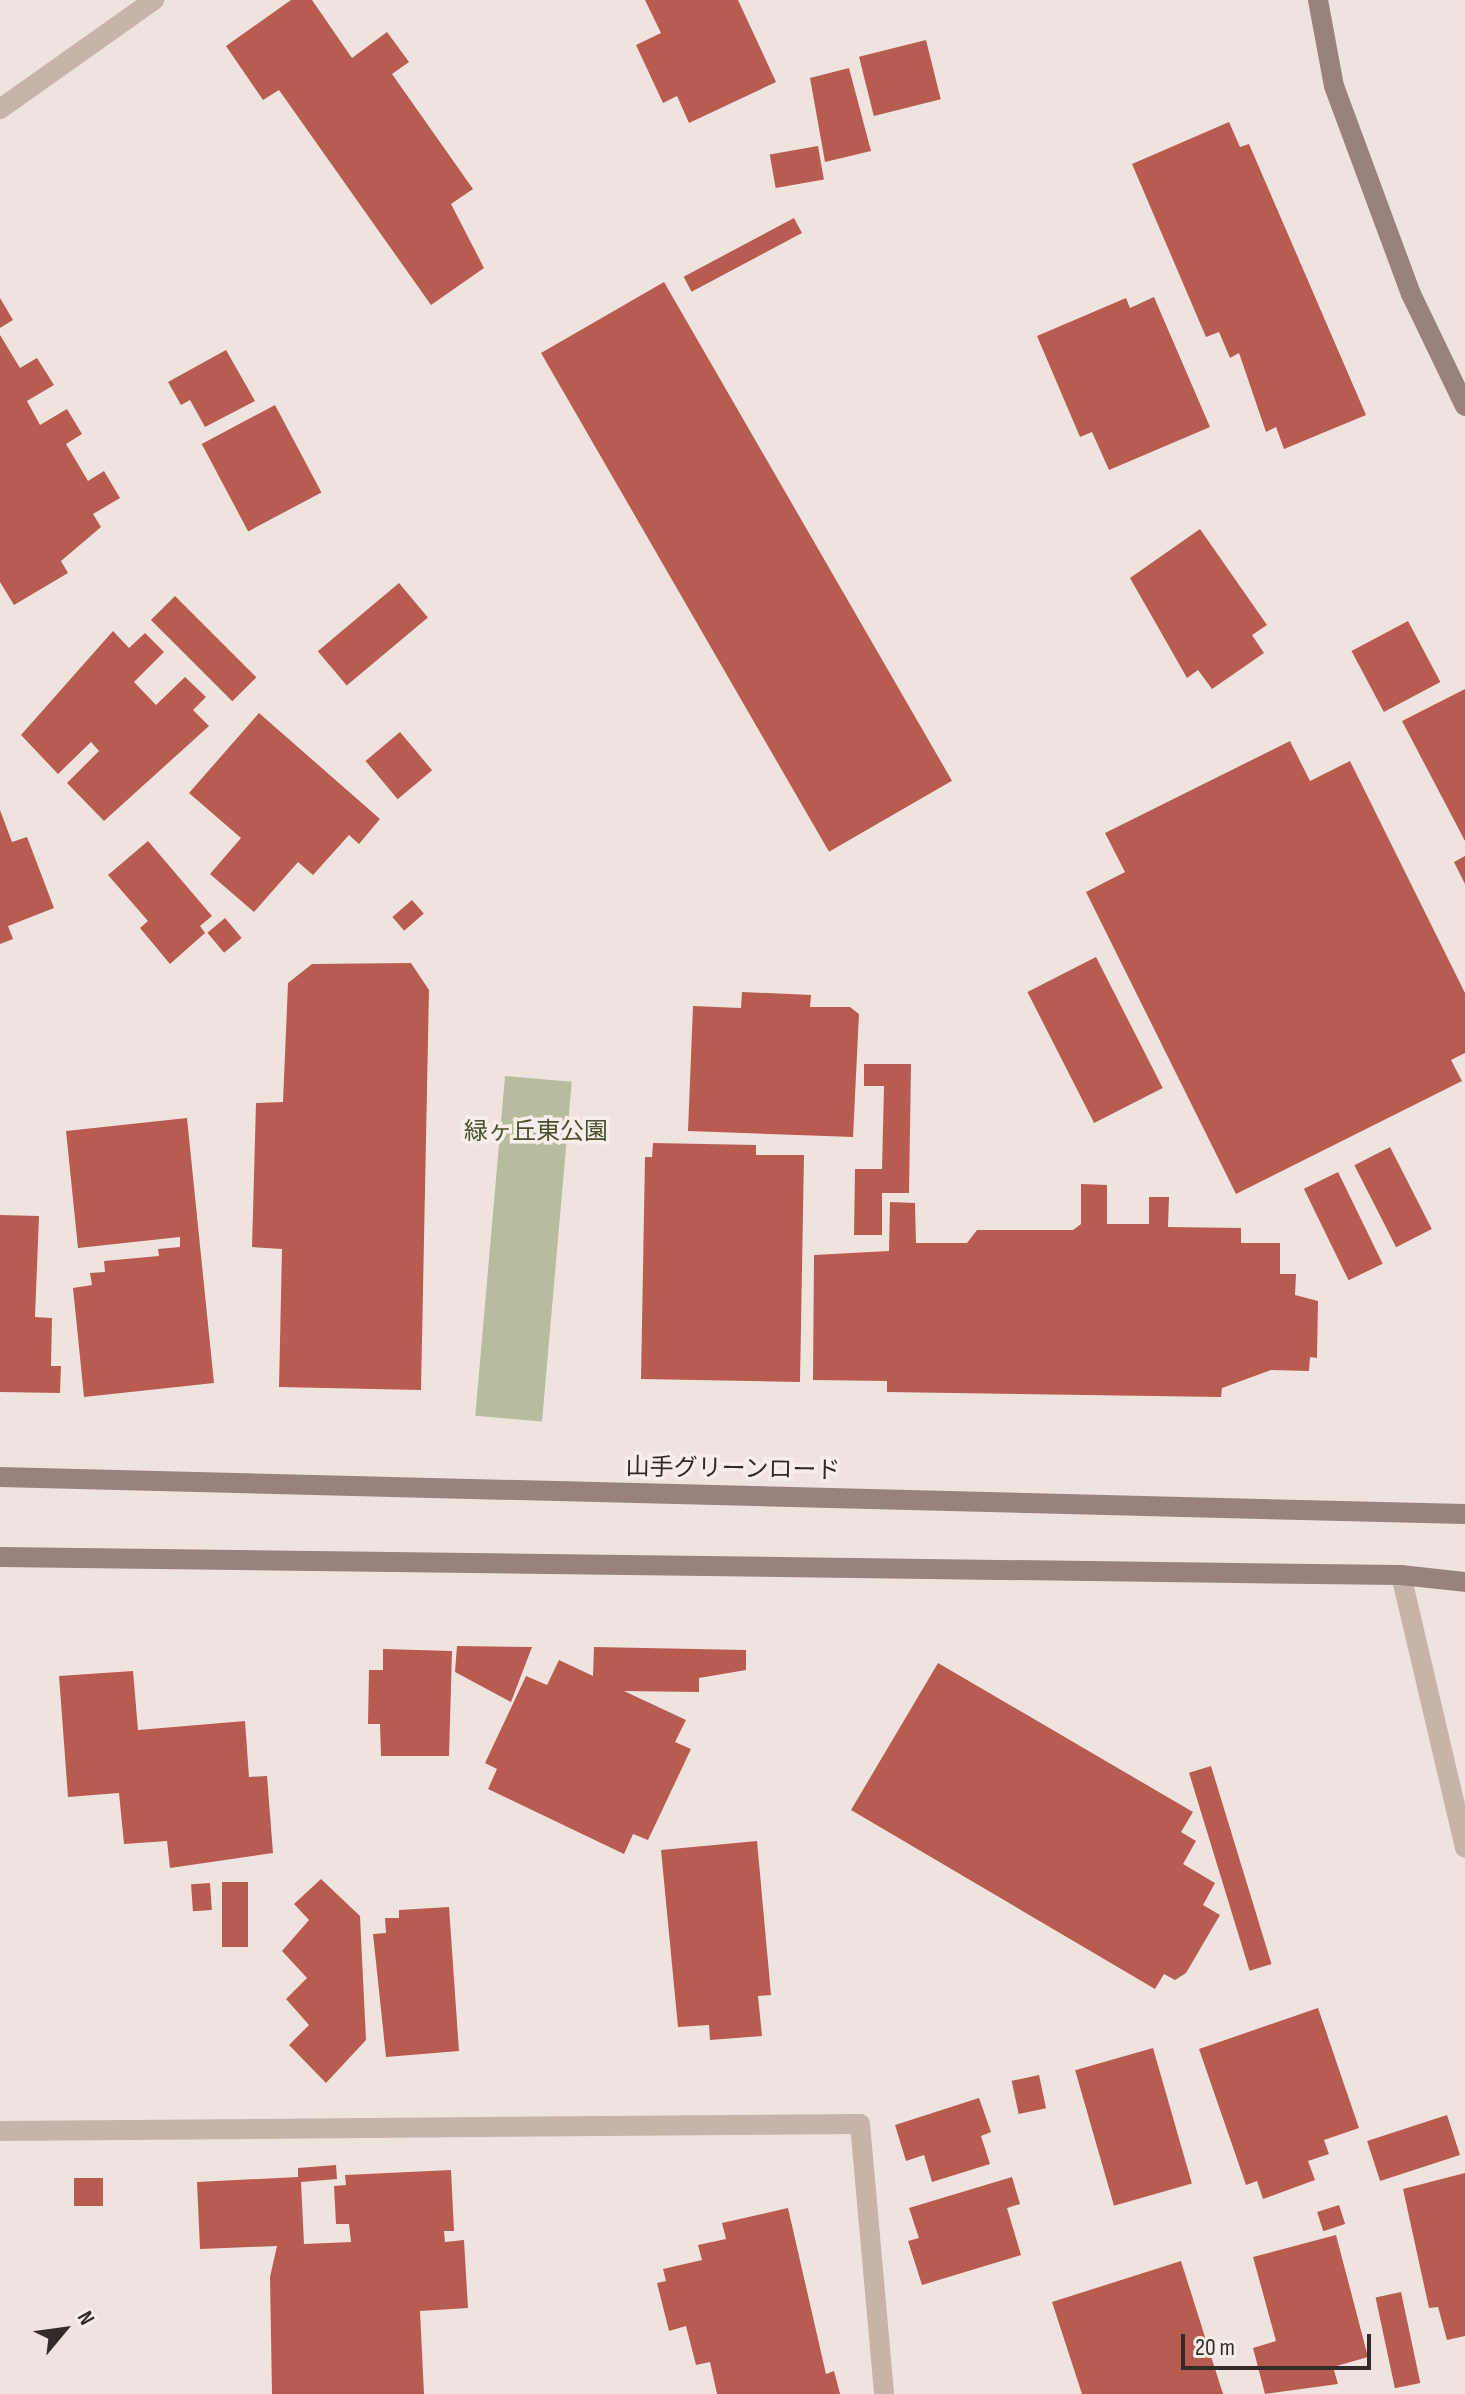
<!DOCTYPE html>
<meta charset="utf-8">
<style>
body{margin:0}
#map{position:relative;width:1465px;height:2394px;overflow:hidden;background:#efe4dd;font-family:"Sofia Sans Condensed","Noto Sans JP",sans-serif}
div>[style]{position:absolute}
.green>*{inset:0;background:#b7bc9f;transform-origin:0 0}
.building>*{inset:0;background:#b85c52;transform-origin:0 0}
.street>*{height:20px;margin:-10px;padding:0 10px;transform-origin:10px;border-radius:10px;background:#c6b3aa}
.secondary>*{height:20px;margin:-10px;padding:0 10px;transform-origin:10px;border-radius:10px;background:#99827c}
span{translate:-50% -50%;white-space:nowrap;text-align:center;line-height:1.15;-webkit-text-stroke:7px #f7eee9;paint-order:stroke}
.park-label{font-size:24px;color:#49502f}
.street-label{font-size:24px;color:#342b29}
.north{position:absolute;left:24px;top:2290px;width:80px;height:80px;-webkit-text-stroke:6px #f7eee9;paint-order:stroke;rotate:61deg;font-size:22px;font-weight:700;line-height:32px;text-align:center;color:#342b29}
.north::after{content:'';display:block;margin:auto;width:28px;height:36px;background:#342b29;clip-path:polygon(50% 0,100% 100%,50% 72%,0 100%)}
.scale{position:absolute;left:1181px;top:2334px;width:190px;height:36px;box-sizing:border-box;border:4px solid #342b29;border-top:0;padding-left:10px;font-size:24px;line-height:28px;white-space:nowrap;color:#342b29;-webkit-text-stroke:6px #f7eee9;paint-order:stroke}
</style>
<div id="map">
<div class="green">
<i style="left:505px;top:1076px;width:67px;height:341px;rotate:5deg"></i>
</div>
<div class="building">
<i style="clip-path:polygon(291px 0,312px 0,352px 58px,387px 32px,409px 62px,392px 74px,473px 189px,451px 204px,484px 268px,431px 305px,279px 90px,263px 100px,226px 46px)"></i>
<i style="clip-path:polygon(645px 0,738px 0,776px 82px,689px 123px,677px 96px,663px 103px,636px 45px,661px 33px)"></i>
<i style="left:926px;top:40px;width:61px;height:69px;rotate:76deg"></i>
<i style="clip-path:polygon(849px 68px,871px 151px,825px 162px,810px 78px)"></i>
<i style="clip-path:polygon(1229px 122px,1240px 147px,1249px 144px,1366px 415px,1284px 449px,1276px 427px,1266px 432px,1239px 353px,1230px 358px,1219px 332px,1206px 337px,1132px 164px)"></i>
<i style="left:818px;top:146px;width:34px;height:49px;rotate:80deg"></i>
<i style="left:794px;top:218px;width:17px;height:125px;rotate:62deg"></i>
<i style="left:664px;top:282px;width:576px;height:142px;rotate:60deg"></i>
<i style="clip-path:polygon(1154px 297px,1210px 427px,1109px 470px,1092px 432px,1080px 437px,1037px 336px,1126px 298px,1130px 308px)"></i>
<i style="clip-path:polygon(0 298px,13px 320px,0 328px)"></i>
<i style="clip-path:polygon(0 335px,20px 368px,37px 358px,54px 385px,27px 401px,40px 425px,67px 409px,82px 434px,66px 444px,88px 481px,104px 471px,120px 498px,93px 514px,101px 527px,61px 561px,68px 573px,14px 605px,0 582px)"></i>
<i style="clip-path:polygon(226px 350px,255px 401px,205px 427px,190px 400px,181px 405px,168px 382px)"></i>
<i style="left:275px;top:405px;width:99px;height:83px;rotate:62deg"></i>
<i style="clip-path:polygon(1200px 529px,1267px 625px,1252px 635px,1264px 653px,1212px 689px,1198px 670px,1187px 678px,1130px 578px)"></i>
<i style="left:399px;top:583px;width:45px;height:106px;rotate:50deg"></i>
<i style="left:175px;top:596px;width:115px;height:34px;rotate:45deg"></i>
<i style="left:1408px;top:621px;width:69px;height:64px;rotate:62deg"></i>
<i style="clip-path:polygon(113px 631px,129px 648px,145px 633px,164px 652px,134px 682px,156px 705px,185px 677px,206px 697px,193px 710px,209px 726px,104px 821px,67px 783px,99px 751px,91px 742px,58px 774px,21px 735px)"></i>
<i style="clip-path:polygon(1465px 689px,1465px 841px,1402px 721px)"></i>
<i style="clip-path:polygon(259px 713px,380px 819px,359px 844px,349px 835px,313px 875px,298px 862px,254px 912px,210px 874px,241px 838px,189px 793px)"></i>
<i style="left:400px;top:732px;width:50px;height:45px;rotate:50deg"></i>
<i style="clip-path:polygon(1290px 741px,1310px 781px,1350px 761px,1465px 993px,1465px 1053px,1451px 1060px,1462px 1081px,1236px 1194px,1086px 892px,1125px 872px,1105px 833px)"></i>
<i style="clip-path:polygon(0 810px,12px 842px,27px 837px,54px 908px,8px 926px,13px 939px,0 944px)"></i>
<i style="clip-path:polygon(148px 841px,212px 916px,200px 926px,205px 933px,170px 964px,140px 928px,148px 921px,108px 875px)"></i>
<i style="clip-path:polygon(1465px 856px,1465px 884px,1454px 862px)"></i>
<i style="left:412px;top:900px;width:18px;height:26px;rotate:49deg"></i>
<i style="left:225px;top:918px;width:26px;height:23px;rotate:50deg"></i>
<i style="left:1096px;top:957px;width:147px;height:77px;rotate:63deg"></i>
<i style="clip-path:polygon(411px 963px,429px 990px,421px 1390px,279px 1387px,282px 1249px,252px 1247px,256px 1103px,283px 1102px,288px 983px,312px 964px)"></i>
<i style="clip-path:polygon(742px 992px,811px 995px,810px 1007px,850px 1007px,859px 1014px,853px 1137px,688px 1131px,693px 1006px,741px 1008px)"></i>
<i style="clip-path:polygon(864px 1064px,911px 1064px,909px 1193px,882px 1193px,882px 1235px,854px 1235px,855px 1169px,882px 1169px,884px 1086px,864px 1086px)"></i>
<i style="clip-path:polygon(187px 1118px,214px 1383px,84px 1397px,73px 1288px,92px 1285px,90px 1273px,105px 1272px,104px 1261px,159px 1256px,158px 1249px,180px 1247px,180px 1237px,78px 1248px,66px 1131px)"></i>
<i style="clip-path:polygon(653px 1143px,756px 1145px,756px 1155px,804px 1155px,800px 1382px,641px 1379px,645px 1157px,652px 1157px)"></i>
<i style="left:1390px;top:1147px;width:92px;height:40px;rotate:63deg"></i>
<i style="left:1338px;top:1172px;width:102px;height:38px;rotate:64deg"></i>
<i style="clip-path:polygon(1081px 1184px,1107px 1185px,1107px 1224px,1149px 1224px,1149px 1197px,1169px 1197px,1168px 1227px,1241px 1228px,1241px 1243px,1280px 1243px,1280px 1274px,1296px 1274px,1295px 1295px,1318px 1301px,1317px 1358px,1310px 1357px,1309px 1371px,1271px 1370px,1222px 1388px,1221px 1397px,887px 1392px,887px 1381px,813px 1380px,814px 1255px,889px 1251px,890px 1202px,915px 1203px,916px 1243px,967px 1243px,977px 1230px,1073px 1230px,1081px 1224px)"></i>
<i style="clip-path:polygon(0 1215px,39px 1216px,35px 1317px,52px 1318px,51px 1366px,61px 1366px,60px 1393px,0 1392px)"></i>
<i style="clip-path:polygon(457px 1646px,532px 1647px,511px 1702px,455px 1672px)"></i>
<i style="clip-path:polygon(594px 1647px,746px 1650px,746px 1670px,699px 1678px,699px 1692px,624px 1691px,686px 1720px,675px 1742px,691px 1749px,648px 1840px,633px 1834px,624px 1854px,488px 1789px,497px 1769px,485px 1763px,526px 1676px,547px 1685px,559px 1660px,593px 1676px)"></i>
<i style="clip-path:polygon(383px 1649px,452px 1651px,449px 1756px,381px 1756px,380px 1724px,368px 1724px,369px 1670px,383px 1670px)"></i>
<i style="clip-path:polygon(938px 1663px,1193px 1812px,1181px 1832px,1196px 1841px,1183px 1864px,1215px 1883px,1203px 1905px,1220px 1915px,1186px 1973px,1175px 1980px,1164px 1974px,1155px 1989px,851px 1810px)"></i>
<i style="clip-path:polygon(133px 1671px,138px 1730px,245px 1721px,249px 1777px,267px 1776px,273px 1853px,170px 1868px,167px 1841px,124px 1844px,119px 1793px,68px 1797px,59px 1676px)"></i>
<i style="left:1211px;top:1766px;width:207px;height:23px;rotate:73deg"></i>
<i style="clip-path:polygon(757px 1841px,771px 1995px,758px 1996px,762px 2036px,710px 2040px,709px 2025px,678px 2027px,661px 1850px)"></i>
<i style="clip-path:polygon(321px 1879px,360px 1916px,366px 2040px,326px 2083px,289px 2045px,309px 2025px,286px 1999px,307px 1978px,282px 1951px,309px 1920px,294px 1904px)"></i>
<i style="left:222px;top:1882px;width:26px;height:65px"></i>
<i style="left:210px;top:1883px;width:27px;height:19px;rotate:86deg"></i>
<i style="clip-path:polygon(449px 1907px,459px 2051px,386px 2057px,373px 1934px,386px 1933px,385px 1918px,399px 1918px,399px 1910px)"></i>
<i style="clip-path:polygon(1318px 2008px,1359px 2128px,1324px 2140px,1329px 2154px,1308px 2161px,1315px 2180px,1263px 2199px,1257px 2181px,1246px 2185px,1199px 2049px)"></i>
<i style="left:1153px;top:2048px;width:141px;height:81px;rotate:74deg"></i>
<i style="left:1039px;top:2075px;width:34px;height:28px;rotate:78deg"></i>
<i style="clip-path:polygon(979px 2098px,991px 2132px,981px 2136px,990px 2164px,932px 2182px,924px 2155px,906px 2161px,895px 2125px)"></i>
<i style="left:1447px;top:2115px;width:42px;height:84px;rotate:72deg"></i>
<i style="clip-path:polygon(336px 2165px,337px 2179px,301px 2182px,304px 2244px,351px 2242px,349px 2224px,336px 2224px,334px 2186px,346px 2185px,345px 2175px,451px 2170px,454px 2231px,444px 2231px,445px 2242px,464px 2240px,468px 2308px,420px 2311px,424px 2394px,272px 2394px,270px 2277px,277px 2246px,200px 2249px,197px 2182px,298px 2177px,298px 2168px)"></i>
<i style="clip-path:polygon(1465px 2173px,1465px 2336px,1447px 2340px,1438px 2307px,1429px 2308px,1403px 2189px)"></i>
<i style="clip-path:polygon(1012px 2177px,1020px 2204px,1007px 2208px,1021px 2255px,922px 2285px,908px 2241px,919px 2238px,909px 2208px)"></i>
<i style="left:74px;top:2178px;width:29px;height:28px"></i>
<i style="left:1339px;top:2205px;width:20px;height:23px;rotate:72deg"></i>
<i style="clip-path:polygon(788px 2208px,826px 2374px,834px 2371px,840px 2394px,717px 2394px,710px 2362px,696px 2365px,686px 2326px,669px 2331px,657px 2283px,666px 2281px,663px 2269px,702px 2260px,698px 2245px,726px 2239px,722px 2223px)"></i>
<i style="clip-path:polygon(1336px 2235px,1368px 2357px,1333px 2367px,1338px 2384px,1265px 2394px,1253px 2348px,1276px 2341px,1253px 2257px)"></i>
<i style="clip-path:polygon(1181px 2261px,1223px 2394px,1082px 2394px,1052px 2302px)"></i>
<i style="left:1401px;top:2292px;width:93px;height:26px;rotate:78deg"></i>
</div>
<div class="street">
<i style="left:0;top:109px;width:189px;rotate:-35.3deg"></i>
<i style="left:1401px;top:1575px;width:280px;rotate:76.8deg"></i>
<i style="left:0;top:2131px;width:860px;rotate:-0.47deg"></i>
<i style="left:860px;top:2124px;width:271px;rotate:84.9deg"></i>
</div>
<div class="secondary">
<i style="left:1318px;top:0;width:87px;rotate:79.5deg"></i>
<i style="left:1334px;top:86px;width:222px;rotate:69.7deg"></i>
<i style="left:1411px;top:294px;width:124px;rotate:64.3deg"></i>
<i style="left:0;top:1477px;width:1465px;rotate:1.45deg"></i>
<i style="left:0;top:1557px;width:1401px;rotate:0.74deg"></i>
<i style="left:1401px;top:1575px;width:64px;rotate:6.2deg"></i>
</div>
<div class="park-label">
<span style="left:536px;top:1132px">緑ヶ丘東公園</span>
</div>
<div class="street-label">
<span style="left:733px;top:1469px;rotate:1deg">山手グリーンロード</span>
</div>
<div class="north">N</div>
<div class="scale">20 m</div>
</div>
